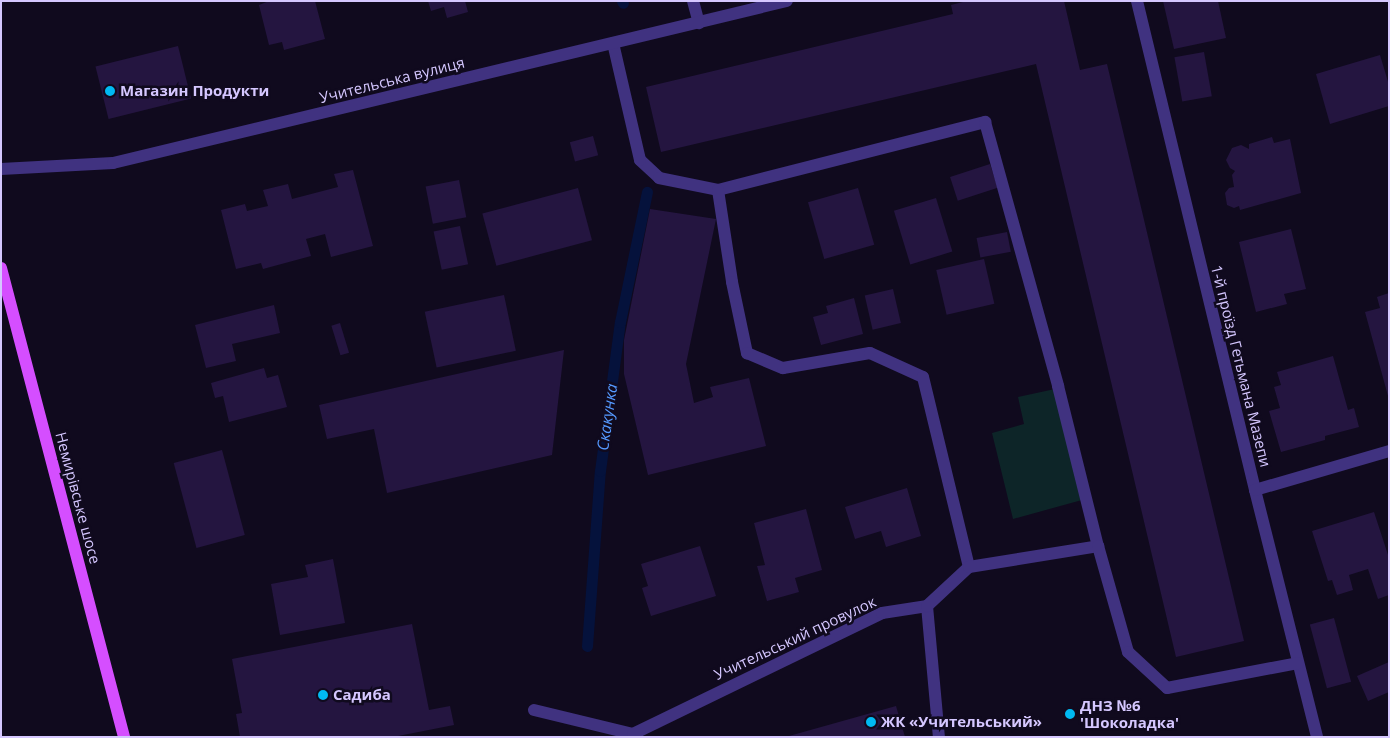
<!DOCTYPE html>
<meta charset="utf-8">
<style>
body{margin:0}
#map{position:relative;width:1390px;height:738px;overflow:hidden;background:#100a1e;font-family:"Open Sans",sans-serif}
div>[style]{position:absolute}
.green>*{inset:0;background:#0d2528}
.stream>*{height:11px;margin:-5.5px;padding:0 5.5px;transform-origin:5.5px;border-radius:5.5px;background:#05123c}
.building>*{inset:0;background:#241540;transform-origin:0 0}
.service>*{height:12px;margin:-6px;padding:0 6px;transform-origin:6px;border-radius:6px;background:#403280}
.minor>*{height:12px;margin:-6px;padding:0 6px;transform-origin:6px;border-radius:6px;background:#403280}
.primary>*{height:12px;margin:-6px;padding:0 6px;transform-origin:6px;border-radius:6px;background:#d54eff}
.dots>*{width:14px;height:14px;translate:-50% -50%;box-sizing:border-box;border:2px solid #100a1e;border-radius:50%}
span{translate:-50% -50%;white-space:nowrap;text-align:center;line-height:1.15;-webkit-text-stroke:5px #100a1e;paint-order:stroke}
.street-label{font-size:15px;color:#d5c7ff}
.poi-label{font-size:15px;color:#d5c7ff;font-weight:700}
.left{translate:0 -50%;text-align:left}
.water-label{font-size:16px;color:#59f;font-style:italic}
.frame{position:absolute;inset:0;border:2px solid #d5c7ff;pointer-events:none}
</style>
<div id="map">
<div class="green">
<i style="clip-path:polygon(1055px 389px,1082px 500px,1013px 519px,992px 433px,1024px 424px,1018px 397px)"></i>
</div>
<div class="stream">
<i style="left:622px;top:1px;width:2px;rotate:63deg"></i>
<i style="left:587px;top:646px;width:175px;rotate:-85.8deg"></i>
<i style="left:600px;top:471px;width:150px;rotate:-82.4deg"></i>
<i style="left:620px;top:322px;width:133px;rotate:-78.3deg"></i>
</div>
<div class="building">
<i style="clip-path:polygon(269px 1px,315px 1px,325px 39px,284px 50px,282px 42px,269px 45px,259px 5px)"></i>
<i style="clip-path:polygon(428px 1px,465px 1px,468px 12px,447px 18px,444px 7px,431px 11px)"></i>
<i style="clip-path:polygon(967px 1px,1064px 1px,1080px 70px,1107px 64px,1244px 641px,1176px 657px,1036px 64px,661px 152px,646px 87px,953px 14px,951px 5px)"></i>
<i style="clip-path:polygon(1163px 1px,1218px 1px,1226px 38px,1174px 49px)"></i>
<i style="left:178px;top:46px;width:54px;height:85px;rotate:76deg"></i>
<i style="left:1204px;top:52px;width:45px;height:30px;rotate:80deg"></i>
<i style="clip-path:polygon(1380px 55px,1389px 85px,1389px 106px,1330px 124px,1316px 74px)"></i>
<i style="left:593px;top:136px;width:20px;height:24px;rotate:75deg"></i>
<i style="clip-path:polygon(1272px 137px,1274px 143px,1290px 139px,1301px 193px,1240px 210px,1239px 206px,1234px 208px,1227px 205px,1225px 193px,1229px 188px,1234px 187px,1232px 175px,1235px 171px,1230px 168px,1226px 160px,1232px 148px,1241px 145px,1249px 149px,1249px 144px)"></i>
<i style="left:990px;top:164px;width:25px;height:42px;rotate:72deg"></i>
<i style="clip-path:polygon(353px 170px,373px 246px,331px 257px,325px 234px,306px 239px,311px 256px,263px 269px,261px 263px,236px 269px,221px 210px,245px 204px,247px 211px,268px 206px,263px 190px,288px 184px,292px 199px,338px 187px,334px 174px)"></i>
<i style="left:459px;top:180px;width:38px;height:34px;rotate:79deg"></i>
<i style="left:578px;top:188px;width:54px;height:99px;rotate:75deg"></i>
<i style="left:858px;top:188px;width:59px;height:52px;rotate:74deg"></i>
<i style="left:936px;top:198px;width:56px;height:44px;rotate:73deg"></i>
<i style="clip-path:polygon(650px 209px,716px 219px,686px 364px,694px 403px,713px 397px,710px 387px,749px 378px,766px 446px,648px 475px,624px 374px,624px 340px)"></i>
<i style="left:460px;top:226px;width:39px;height:27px;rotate:78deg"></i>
<i style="clip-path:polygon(1291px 229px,1306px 289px,1284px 294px,1287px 304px,1256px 312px,1239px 242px)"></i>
<i style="left:1007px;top:232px;width:20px;height:31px;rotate:79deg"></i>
<i style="left:984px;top:259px;width:46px;height:49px;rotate:77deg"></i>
<i style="left:893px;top:289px;width:35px;height:29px;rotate:77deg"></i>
<i style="clip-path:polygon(1389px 293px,1389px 396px,1388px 396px,1365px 312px,1380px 308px,1377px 297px)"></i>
<i style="left:504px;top:295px;width:57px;height:81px;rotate:78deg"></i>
<i style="clip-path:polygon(854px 298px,863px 334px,821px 345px,813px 317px,828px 313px,826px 306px)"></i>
<i style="clip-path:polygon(274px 305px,280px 333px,232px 344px,236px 361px,206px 368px,195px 325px)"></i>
<i style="left:340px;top:323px;width:31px;height:9px;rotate:73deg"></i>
<i style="clip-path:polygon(564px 350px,552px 455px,387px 493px,374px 429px,327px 439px,319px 405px)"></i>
<i style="clip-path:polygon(1333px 356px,1348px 410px,1354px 408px,1359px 427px,1325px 436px,1325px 440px,1281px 452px,1269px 411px,1280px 408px,1274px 387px,1281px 385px,1277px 372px)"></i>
<i style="clip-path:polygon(264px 368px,267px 378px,278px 375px,287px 407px,229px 422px,223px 396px,215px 398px,211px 383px)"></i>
<i style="left:222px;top:450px;width:88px;height:50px;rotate:75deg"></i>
<i style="clip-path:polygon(907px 488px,921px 536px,886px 547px,881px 531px,855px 539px,845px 507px)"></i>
<i style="clip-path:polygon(806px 509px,822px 570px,795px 578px,799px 592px,767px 601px,757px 566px,765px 565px,754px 523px)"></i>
<i style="clip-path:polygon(1374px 512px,1389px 558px,1389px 595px,1378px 599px,1368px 569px,1349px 575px,1353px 590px,1337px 595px,1332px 580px,1328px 581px,1312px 531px)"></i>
<i style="clip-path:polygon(700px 546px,716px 596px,651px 616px,642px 588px,648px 586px,641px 564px)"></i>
<i style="clip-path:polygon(333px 559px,345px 623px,280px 635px,271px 584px,308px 577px,305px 565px)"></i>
<i style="left:1334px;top:618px;width:66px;height:25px;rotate:75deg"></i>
<i style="clip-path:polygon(412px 624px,429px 710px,450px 706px,454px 725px,393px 737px,240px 737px,236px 714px,242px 713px,232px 659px)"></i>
<i style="clip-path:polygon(1389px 662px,1389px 692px,1368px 701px,1357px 676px)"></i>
<i style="clip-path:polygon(896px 706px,905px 737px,789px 737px,789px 736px)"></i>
</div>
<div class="service">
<i style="left:640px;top:160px;width:26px;rotate:43deg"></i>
<i style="left:659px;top:178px;width:60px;rotate:11.5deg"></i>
<i style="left:718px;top:190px;width:276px;rotate:-14.3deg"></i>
<i style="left:985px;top:122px;width:274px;rotate:74.5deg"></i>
<i style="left:1058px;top:386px;width:165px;rotate:76deg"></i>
<i style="left:718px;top:190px;width:93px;rotate:81.3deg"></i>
<i style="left:732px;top:282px;width:73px;rotate:78.1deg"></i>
<i style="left:747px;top:353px;width:39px;rotate:23deg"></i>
<i style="left:783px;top:368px;width:88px;rotate:-9.8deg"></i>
<i style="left:870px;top:353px;width:58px;rotate:24.4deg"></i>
<i style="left:923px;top:377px;width:195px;rotate:76.4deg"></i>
<i style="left:927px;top:606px;width:132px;rotate:84.8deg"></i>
</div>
<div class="minor">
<i style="left:693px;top:1px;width:23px;rotate:75deg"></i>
<i style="left:1137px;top:1px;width:503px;rotate:76.43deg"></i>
<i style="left:1255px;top:490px;width:255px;rotate:75.9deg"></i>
<i style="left:613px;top:43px;width:120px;rotate:77deg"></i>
<i style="left:1px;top:169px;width:112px;rotate:-3.1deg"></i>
<i style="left:113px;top:163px;width:693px;rotate:-13.52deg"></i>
<i style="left:1255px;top:490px;width:140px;rotate:-16.2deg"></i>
<i style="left:534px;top:710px;width:102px;rotate:13.6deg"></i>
<i style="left:633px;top:734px;width:277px;rotate:-25.9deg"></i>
<i style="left:882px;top:613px;width:46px;rotate:-8.8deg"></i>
<i style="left:927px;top:606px;width:57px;rotate:-42.9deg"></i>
<i style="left:969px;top:567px;width:131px;rotate:-9.2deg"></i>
<i style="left:1098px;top:546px;width:110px;rotate:74.2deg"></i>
<i style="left:1128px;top:652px;width:53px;rotate:42.7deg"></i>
<i style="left:1167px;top:688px;width:133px;rotate:-10.8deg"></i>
</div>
<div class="primary">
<i style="left:1px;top:268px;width:485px;rotate:75.3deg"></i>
</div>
<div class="dots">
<i style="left:110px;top:91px;background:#00b9f2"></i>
<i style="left:323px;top:695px;background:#00b9f2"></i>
<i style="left:1070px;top:714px;background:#00b9f2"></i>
<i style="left:871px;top:722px;background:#00b9f2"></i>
</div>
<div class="street-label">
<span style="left:392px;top:80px;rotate:-14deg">Учительська вулиця</span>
<span style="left:1241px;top:366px;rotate:76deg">1-й проїзд Гетьмана Мазепи</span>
<span style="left:78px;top:498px;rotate:75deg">Немирівське шосе</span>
<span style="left:795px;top:638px;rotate:-25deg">Учительський провулок</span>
</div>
<div class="poi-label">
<span class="left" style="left:120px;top:91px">Магазин Продукти</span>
<span class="left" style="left:333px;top:695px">Садиба</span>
<span class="left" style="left:1080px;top:714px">ДНЗ №6<br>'Шоколадка'</span>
<span class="left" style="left:881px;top:722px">ЖК «Учительський»</span>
</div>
<div class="water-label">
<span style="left:607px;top:417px;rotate:-82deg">Скакунка</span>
</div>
<div class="frame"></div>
</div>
